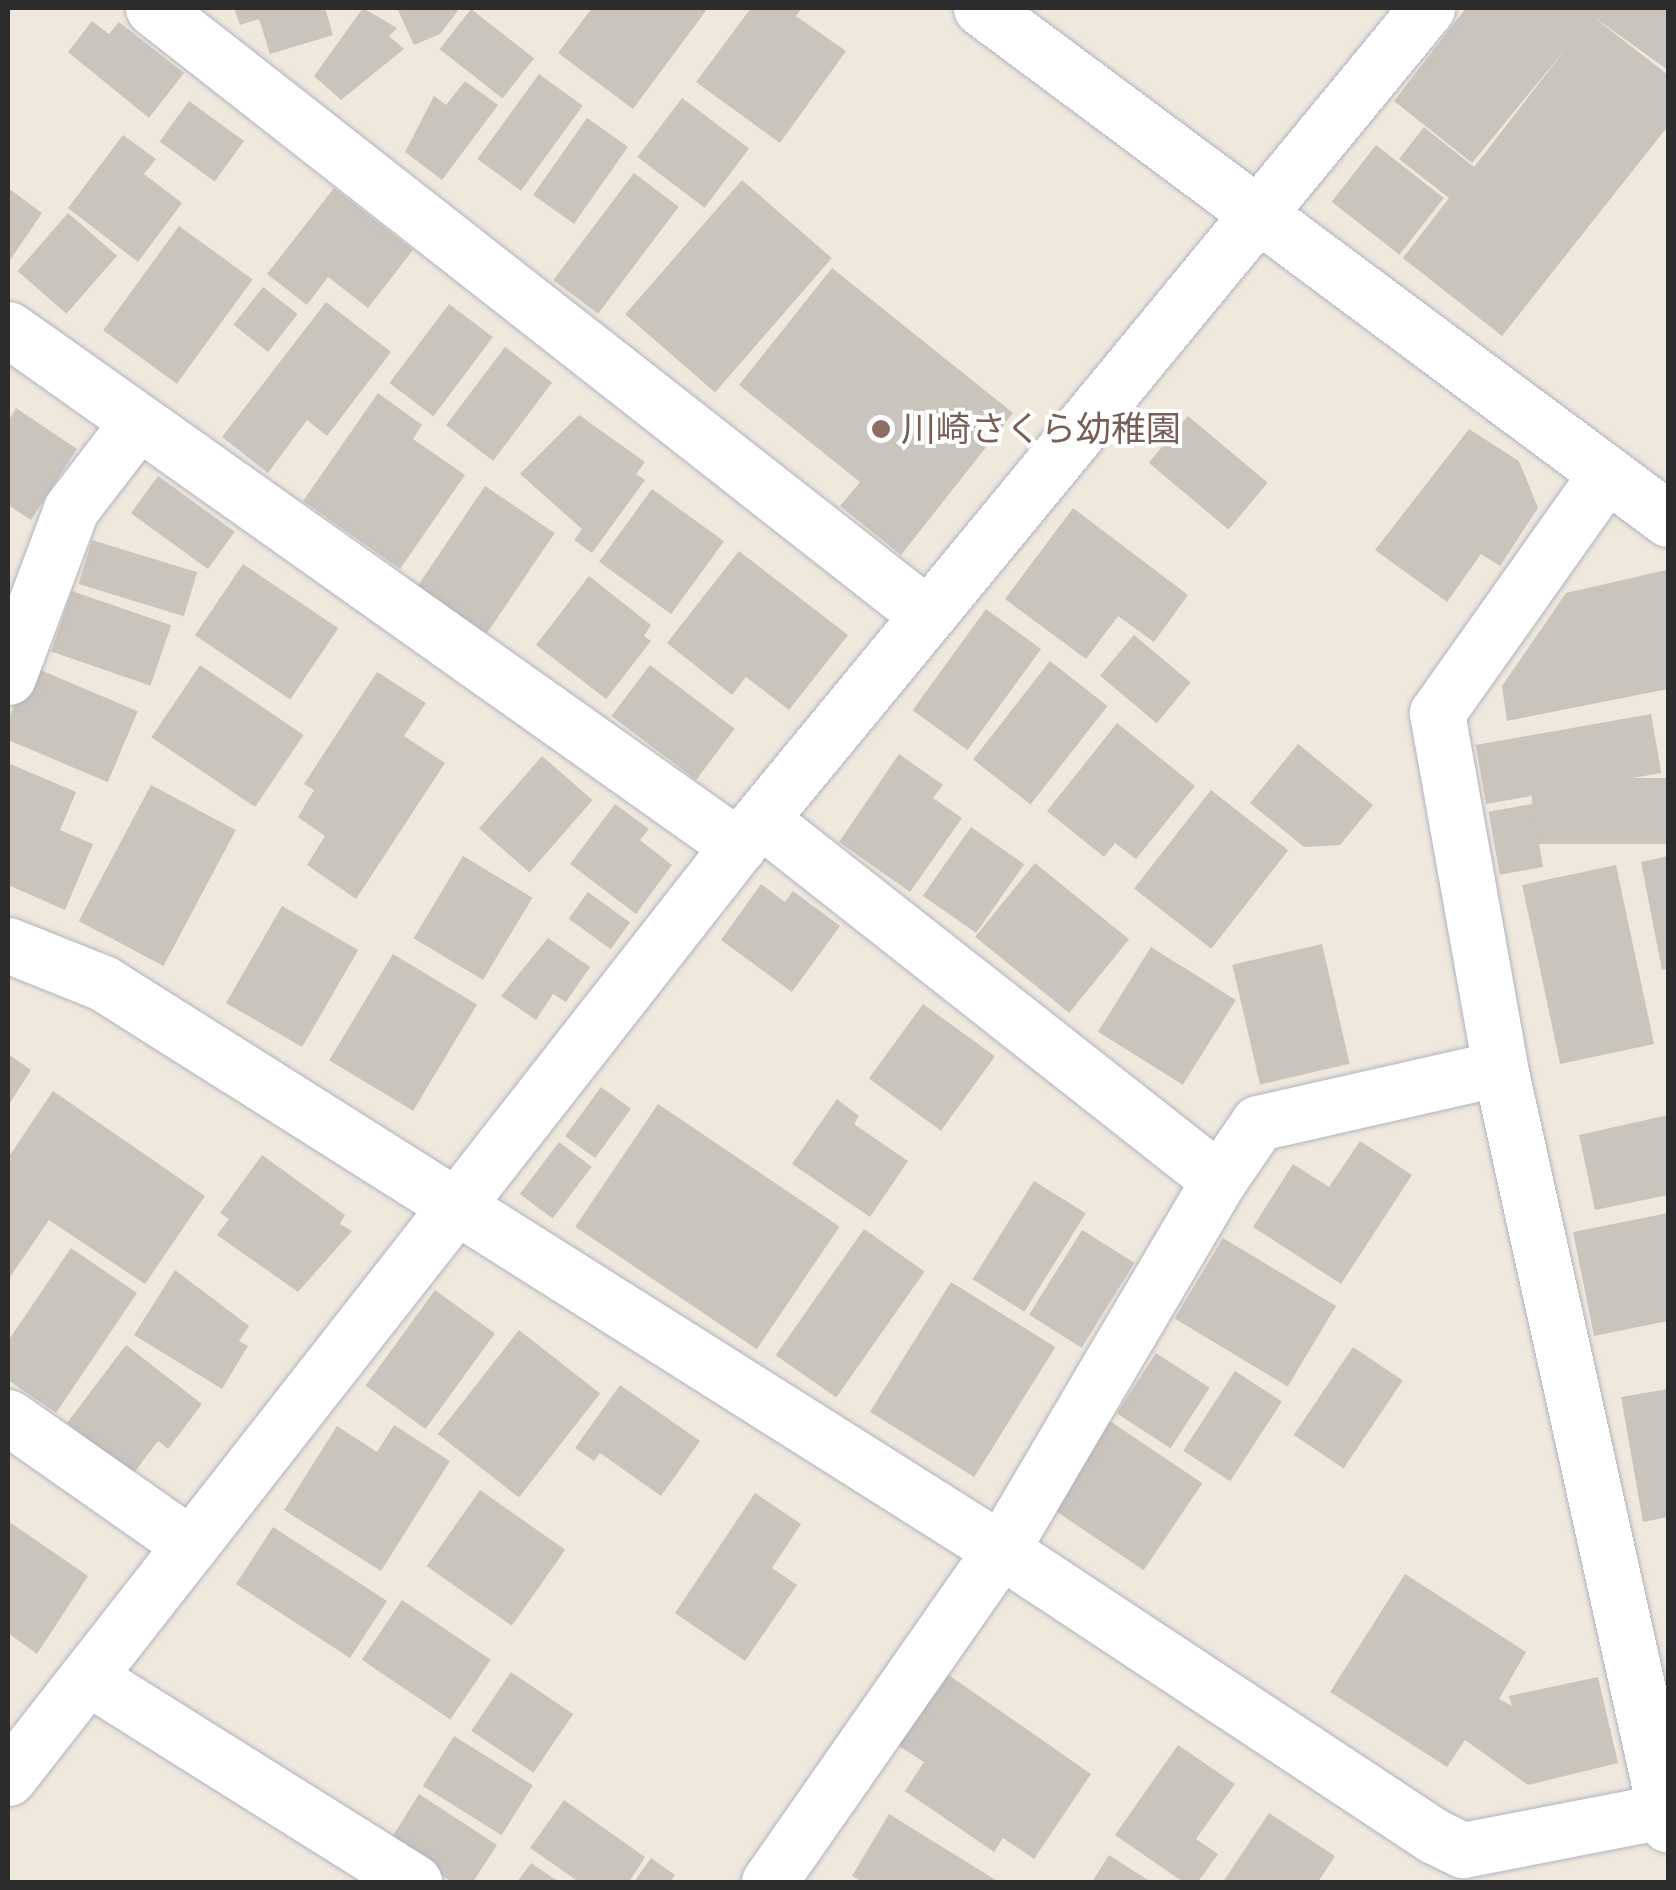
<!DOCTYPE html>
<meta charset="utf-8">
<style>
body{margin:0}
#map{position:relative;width:1676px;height:1890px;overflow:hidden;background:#efe8dd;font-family:Raleway,"Noto Sans JP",sans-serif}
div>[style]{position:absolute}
.building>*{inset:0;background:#cac5bc;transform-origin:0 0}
.roads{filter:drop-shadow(0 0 2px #b1b3c1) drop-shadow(0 0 2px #b1b3c1)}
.minor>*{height:55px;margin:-27.5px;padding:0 27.5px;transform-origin:27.5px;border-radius:27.5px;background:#fff}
.dots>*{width:28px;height:28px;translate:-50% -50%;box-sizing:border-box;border:5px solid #fff;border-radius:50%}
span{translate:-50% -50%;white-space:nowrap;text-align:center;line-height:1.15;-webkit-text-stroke:8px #fff;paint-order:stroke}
.education-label{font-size:35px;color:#785e54}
.left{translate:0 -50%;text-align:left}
.frame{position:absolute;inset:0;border:10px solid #2c2c2c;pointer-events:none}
</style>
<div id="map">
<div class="building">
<i style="clip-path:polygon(234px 8px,325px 8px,333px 35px,270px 54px,259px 19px,240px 25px)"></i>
<i style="clip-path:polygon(363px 8px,397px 28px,389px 36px,404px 49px,341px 100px,314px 76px)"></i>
<i style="clip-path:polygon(397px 8px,460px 8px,440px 34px,414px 45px)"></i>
<i style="clip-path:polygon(592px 8px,708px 8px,633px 109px,558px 53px)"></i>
<i style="clip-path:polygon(751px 8px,802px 8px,796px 16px,846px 51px,780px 143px,696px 82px)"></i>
<i style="clip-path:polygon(1466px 8px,1668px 8px,1668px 70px,1591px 15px,1668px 75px,1668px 126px,1502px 336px,1403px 258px,1449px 198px,1399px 159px,1424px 127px,1474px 167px,1567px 47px,1472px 163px,1394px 101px)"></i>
<i style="left:471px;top:9px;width:80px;height:51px;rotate:38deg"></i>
<i style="clip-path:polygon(92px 21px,109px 34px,119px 22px,184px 73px,149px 118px,68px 52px)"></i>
<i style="left:539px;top:74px;width:54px;height:105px;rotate:36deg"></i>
<i style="clip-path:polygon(465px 81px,498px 105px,442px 180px,405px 152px,434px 96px,446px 105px)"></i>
<i style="left:682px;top:98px;width:84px;height:74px;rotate:37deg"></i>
<i style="left:189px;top:101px;width:68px;height:50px;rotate:36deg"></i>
<i style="left:587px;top:118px;width:50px;height:94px;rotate:35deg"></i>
<i style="clip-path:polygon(123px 135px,156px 159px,144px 174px,182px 203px,138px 262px,68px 208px)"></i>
<i style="left:1376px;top:145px;width:86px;height:72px;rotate:38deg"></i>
<i style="left:634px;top:173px;width:56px;height:134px;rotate:37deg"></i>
<i style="left:742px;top:180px;width:119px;height:178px;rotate:41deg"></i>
<i style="clip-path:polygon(8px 188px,42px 213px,8px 263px)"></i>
<i style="clip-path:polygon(334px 188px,413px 250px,368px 308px,328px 277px,307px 305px,267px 274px)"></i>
<i style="left:68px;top:213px;width:65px;height:77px;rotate:41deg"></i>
<i style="left:179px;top:226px;width:91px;height:129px;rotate:36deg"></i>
<i style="clip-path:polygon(832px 268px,1013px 413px,901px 555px,840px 506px,860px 482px,739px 385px)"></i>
<i style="left:263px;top:287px;width:44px;height:48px;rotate:38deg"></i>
<i style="clip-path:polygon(326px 302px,391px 352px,327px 436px,307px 420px,268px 473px,222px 437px)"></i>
<i style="left:449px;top:304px;width:55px;height:99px;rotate:37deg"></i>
<i style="left:505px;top:347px;width:59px;height:98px;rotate:37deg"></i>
<i style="clip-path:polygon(378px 393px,422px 425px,413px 439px,465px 475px,400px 569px,303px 501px)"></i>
<i style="clip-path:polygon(16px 408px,77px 449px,31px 520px,8px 505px,8px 422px)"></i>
<i style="clip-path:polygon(579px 415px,645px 462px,636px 474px,645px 480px,592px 553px,574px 540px,582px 529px,520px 474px)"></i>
<i style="left:1188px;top:416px;width:104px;height:61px;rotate:40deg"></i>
<i style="clip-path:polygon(1469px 429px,1519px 461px,1538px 508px,1500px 566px,1481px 554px,1447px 602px,1375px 550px)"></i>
<i style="left:158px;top:476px;width:95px;height:46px;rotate:36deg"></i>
<i style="left:485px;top:486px;width:84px;height:122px;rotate:34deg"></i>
<i style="left:652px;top:489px;width:89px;height:90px;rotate:36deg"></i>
<i style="clip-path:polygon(1073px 508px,1188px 595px,1154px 642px,1118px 616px,1086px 659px,1005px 599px)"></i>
<i style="left:92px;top:540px;width:110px;height:46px;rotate:17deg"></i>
<i style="clip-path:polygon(739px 551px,848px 635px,789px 710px,746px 677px,732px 695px,667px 643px)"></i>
<i style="left:243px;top:564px;width:115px;height:86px;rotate:34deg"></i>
<i style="clip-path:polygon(1666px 570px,1668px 689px,1507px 721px,1502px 686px,1566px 593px)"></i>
<i style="clip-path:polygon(589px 576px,651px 625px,644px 636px,651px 641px,606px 699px,536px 645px)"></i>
<i style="left:72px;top:591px;width:105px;height:64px;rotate:19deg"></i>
<i style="left:986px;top:609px;width:68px;height:125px;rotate:36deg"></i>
<i style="left:1134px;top:635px;width:74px;height:53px;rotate:40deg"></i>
<i style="left:1050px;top:661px;width:73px;height:125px;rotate:38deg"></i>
<i style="left:200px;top:665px;width:125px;height:87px;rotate:34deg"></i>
<i style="left:650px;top:665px;width:106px;height:64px;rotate:37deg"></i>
<i style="left:31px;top:666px;width:116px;height:77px;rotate:23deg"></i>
<i style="clip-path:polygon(377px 672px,426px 703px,404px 736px,445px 763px,356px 899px,307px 865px,325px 836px,298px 817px,314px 790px,304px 784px)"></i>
<i style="left:1651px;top:714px;width:60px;height:178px;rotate:80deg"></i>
<i style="clip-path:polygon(1117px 723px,1195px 786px,1136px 859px,1115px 843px,1104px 857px,1047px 811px)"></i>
<i style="clip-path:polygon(1298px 744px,1373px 805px,1340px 845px,1304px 847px,1250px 803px)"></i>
<i style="clip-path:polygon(899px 754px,943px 785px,933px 798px,962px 818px,910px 892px,839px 842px)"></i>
<i style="left:542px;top:756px;width:67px;height:96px;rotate:41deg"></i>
<i style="clip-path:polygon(8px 763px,76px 792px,60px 830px,93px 844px,65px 910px,8px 885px)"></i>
<i style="left:1668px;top:778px;width:66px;height:136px;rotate:90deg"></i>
<i style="left:151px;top:785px;width:96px;height:154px;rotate:28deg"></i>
<i style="left:1211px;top:790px;width:98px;height:125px;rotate:38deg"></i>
<i style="clip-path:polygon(615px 804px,649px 829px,640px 840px,672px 865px,636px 914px,570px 864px)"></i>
<i style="left:1532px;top:804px;width:64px;height:44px;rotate:80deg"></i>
<i style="left:971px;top:827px;width:65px;height:84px;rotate:35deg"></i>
<i style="left:463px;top:856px;width:81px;height:96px;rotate:31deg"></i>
<i style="clip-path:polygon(1668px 856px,1668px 969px,1662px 970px,1641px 862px)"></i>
<i style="left:1035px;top:863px;width:121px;height:95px;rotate:39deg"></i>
<i style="left:1616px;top:865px;width:183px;height:96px;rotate:78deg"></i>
<i style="clip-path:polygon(761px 884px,785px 902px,793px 891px,840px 926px,792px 992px,721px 940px)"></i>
<i style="left:588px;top:892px;width:52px;height:33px;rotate:36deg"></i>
<i style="left:282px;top:906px;width:88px;height:112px;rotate:30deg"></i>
<i style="clip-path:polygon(548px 938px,590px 967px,566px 1002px,553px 994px,536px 1020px,501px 996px)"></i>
<i style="left:1322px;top:944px;width:123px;height:92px;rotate:77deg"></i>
<i style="left:1151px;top:947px;width:100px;height:100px;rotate:32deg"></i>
<i style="left:393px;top:954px;width:98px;height:124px;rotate:31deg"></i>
<i style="left:923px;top:1004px;width:89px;height:92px;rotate:36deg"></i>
<i style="clip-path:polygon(8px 1054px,31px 1070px,8px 1106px)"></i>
<i style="left:601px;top:1087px;width:37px;height:61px;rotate:36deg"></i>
<i style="clip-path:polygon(53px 1091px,205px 1196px,145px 1284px,49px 1220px,8px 1280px,8px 1158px)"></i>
<i style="clip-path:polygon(837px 1099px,859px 1116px,854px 1124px,908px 1161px,870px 1217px,792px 1164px)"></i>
<i style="left:658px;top:1104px;width:219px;height:148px;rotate:34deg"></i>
<i style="clip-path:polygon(1668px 1115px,1668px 1195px,1595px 1210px,1579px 1135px)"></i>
<i style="clip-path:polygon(1360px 1141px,1412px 1175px,1341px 1284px,1253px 1227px,1293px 1164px,1329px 1187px)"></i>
<i style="left:559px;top:1142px;width:41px;height:65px;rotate:37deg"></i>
<i style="clip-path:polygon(262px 1155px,345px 1215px,340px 1224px,352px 1231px,298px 1292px,217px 1235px,229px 1219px,220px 1213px)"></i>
<i style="left:1034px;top:1181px;width:61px;height:116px;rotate:32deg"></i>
<i style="clip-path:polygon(1668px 1213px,1668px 1321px,1594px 1336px,1573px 1232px)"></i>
<i style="left:864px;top:1229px;width:74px;height:154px;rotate:35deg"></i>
<i style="left:1082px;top:1230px;width:62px;height:100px;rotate:32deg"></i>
<i style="left:1223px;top:1238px;width:132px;height:94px;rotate:31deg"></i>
<i style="clip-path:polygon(71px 1248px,137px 1293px,56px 1413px,8px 1380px,8px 1341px)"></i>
<i style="clip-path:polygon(175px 1270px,249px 1326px,239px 1341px,248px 1346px,222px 1389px,134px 1335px)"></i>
<i style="left:951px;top:1282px;width:123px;height:153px;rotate:32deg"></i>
<i style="left:435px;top:1290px;width:74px;height:118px;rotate:36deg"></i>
<i style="left:519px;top:1330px;width:103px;height:132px;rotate:38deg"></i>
<i style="clip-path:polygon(126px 1345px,202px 1404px,168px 1449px,158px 1441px,133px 1474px,67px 1423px)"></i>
<i style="left:1353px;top:1347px;width:60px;height:106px;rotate:34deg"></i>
<i style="left:1156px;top:1353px;width:64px;height:72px;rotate:33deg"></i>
<i style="left:1235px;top:1371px;width:56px;height:95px;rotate:33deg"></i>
<i style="clip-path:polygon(620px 1385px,700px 1441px,661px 1496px,600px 1453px,594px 1461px,575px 1448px)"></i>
<i style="clip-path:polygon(1668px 1389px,1668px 1517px,1643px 1522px,1621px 1397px)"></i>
<i style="left:1107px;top:1419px;width:115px;height:105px;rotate:34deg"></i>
<i style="clip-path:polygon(394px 1425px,450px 1461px,381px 1571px,284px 1510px,337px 1426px,377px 1452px)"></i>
<i style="left:480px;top:1490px;width:104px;height:93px;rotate:35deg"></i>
<i style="clip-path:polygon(755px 1493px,801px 1524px,772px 1568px,797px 1585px,745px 1661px,675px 1613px)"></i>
<i style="clip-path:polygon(8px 1521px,88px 1576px,37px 1654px,8px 1633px)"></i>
<i style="left:273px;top:1527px;width:136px;height:68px;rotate:33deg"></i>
<i style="clip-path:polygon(1405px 1574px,1526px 1652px,1499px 1699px,1512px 1706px,1509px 1696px,1598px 1677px,1618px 1763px,1528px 1785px,1465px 1740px,1447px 1767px,1330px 1692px)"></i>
<i style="left:402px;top:1600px;width:107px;height:72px;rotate:34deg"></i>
<i style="clip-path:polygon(943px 1671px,1091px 1774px,1034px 1859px,1003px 1838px,994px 1852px,905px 1791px,924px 1762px,894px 1743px)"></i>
<i style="left:511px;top:1672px;width:75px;height:71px;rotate:34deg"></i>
<i style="left:454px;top:1736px;width:93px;height:59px;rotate:32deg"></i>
<i style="clip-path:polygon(1178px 1745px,1235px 1784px,1196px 1839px,1218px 1854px,1198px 1882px,1183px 1882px,1115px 1835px)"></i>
<i style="clip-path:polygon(419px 1794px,497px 1845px,473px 1882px,452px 1882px,389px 1842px)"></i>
<i style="clip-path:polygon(564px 1800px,645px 1857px,629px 1882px,579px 1882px,530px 1848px)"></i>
<i style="clip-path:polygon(1269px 1813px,1335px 1856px,1318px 1882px,1223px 1882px)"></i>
<i style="clip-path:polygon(889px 1814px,999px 1882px,863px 1882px,852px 1876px)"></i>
<i style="clip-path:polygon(1109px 1855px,1151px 1882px,1092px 1882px)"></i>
<i style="clip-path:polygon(651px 1858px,675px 1875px,670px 1882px,634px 1882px)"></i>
<i style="clip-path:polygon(531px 1863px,559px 1882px,517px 1882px)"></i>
</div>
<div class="roads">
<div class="minor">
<i style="left:153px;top:8px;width:982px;rotate:38.09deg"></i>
<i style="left:981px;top:8px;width:856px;rotate:36.64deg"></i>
<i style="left:8px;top:329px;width:895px;rotate:35.31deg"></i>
<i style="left:1604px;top:477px;width:289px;rotate:125.3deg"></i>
<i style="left:1437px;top:713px;width:361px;rotate:79.9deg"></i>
<i style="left:1500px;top:1068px;width:775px;rotate:77.49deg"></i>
<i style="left:8px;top:677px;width:179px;rotate:-69.4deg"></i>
<i style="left:71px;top:509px;width:108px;rotate:-52.5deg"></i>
<i style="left:764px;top:822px;width:579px;rotate:38.2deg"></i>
<i style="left:1219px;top:1180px;width:69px;rotate:-55.6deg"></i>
<i style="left:1258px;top:1123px;width:248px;rotate:-12.8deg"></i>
<i style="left:8px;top:945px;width:102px;rotate:21.8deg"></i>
<i style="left:103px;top:983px;width:1062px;rotate:32.27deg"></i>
<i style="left:1001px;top:1550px;width:519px;rotate:33.45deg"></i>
<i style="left:1434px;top:1836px;width:32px;rotate:26deg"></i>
<i style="left:1463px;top:1850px;width:209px;rotate:-11deg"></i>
<i style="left:8px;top:1417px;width:223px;rotate:35deg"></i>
<i style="left:89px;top:1678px;width:384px;rotate:32.1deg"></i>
<i style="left:8px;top:1778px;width:1184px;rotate:-51.93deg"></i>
<i style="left:738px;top:846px;width:1085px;rotate:-50.57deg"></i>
<i style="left:769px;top:1882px;width:405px;rotate:-55.1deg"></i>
<i style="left:1001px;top:1550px;width:429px;rotate:-59.5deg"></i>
</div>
</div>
<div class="dots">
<i style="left:881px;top:429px;background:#8d6e63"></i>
</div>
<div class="education-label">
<span class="left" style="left:901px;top:429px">川崎さくら幼稚園</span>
</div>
<div class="frame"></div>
</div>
